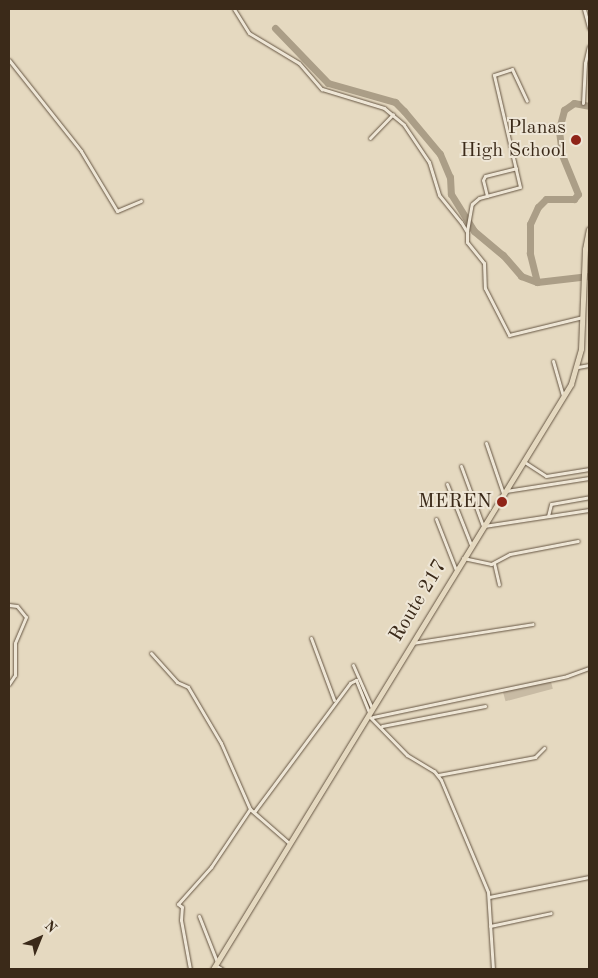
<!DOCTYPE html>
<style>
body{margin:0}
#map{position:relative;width:598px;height:978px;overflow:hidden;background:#e5d9c0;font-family:"Old Standard TT",serif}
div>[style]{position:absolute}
.green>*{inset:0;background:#c8bba4;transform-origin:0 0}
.river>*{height:7px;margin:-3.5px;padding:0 3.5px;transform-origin:3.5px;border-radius:3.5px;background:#ab9e87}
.roads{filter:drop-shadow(0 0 1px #665643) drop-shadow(0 0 1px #665643)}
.minor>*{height:3px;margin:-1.5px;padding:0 1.5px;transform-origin:1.5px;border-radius:1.5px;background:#eee6d6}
.primary>*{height:5px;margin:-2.5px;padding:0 2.5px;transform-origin:2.5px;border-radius:2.5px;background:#e5d9c0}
.dots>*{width:14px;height:14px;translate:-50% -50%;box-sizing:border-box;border:2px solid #eee6d6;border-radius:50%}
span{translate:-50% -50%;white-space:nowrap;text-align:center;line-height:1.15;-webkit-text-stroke:4px #eee6d6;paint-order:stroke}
.poi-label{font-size:20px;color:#3b2a19}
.right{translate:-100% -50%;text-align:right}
.street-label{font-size:20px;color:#3b2a19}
.frame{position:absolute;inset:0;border:10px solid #3b2a19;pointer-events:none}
.north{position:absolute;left:15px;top:913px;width:50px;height:50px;-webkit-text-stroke:4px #eee6d6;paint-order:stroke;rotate:44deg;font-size:14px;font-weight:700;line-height:20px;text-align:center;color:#3b2a19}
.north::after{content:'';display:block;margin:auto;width:18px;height:22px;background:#3b2a19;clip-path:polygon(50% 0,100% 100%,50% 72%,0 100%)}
</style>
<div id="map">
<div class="green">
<i style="left:550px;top:678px;width:11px;height:49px;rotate:75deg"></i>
</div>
<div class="river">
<i style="left:275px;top:28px;width:76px;rotate:46.1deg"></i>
<i style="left:328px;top:83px;width:70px;rotate:15.8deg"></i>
<i style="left:395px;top:102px;width:13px;rotate:45deg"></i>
<i style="left:404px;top:111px;width:56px;rotate:50.1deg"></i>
<i style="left:440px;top:154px;width:25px;rotate:67deg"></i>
<i style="left:450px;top:177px;width:17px;rotate:87deg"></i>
<i style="left:451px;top:194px;width:44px;rotate:58.1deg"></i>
<i style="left:474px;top:231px;width:38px;rotate:40deg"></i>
<i style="left:503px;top:255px;width:28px;rotate:49deg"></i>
<i style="left:521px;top:276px;width:17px;rotate:21deg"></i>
<i style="left:537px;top:282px;width:52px;rotate:-6.6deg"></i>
<i style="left:537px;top:282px;width:30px;rotate:-104deg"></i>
<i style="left:530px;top:253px;width:29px;rotate:-90deg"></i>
<i style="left:530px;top:224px;width:19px;rotate:-65deg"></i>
<i style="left:538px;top:207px;width:11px;rotate:-45deg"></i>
<i style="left:546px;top:199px;width:28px"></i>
<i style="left:574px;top:199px;width:6px;rotate:-51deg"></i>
<i style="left:578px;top:194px;width:42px;rotate:-112.3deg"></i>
<i style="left:562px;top:155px;width:26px;rotate:-97deg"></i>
<i style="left:559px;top:129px;width:20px;rotate:-75deg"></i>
<i style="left:564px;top:110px;width:12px;rotate:-35deg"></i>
<i style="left:574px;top:103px;width:15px;rotate:11deg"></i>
</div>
<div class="roads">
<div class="minor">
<i style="left:234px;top:9px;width:28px;rotate:58deg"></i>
<i style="left:249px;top:33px;width:58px;rotate:31deg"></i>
<i style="left:299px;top:63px;width:35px;rotate:49deg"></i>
<i style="left:322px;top:89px;width:65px;rotate:17deg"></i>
<i style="left:384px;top:108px;width:26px;rotate:40deg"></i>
<i style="left:404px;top:125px;width:45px;rotate:56deg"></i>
<i style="left:429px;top:162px;width:34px;rotate:73deg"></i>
<i style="left:439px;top:195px;width:35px;rotate:51deg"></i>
<i style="left:461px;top:222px;width:12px;rotate:59deg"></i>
<i style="left:467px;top:232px;width:10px;rotate:90deg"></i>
<i style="left:467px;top:242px;width:27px;rotate:51deg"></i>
<i style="left:484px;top:263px;width:25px;rotate:88deg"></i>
<i style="left:485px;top:288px;width:53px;rotate:62.9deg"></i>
<i style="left:509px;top:335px;width:76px;rotate:-13.7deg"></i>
<i style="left:584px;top:9px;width:20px;rotate:75deg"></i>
<i style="left:9px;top:60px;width:116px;rotate:51.6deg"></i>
<i style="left:81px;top:151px;width:70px;rotate:59deg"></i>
<i style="left:117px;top:211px;width:26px;rotate:-23deg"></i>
<i style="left:583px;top:103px;width:40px;rotate:-87.1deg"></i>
<i style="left:585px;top:63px;width:17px;rotate:-77deg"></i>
<i style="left:370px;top:138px;width:33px;rotate:-46deg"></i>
<i style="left:487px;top:196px;width:16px;rotate:-104deg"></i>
<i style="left:483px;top:180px;width:4px;rotate:-63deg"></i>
<i style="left:485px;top:176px;width:32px;rotate:-14deg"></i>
<i style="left:467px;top:231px;width:27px;rotate:-80deg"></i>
<i style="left:472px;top:204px;width:9px;rotate:-41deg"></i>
<i style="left:479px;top:198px;width:42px;rotate:-15deg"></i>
<i style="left:520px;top:187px;width:115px;rotate:-103.1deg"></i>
<i style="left:494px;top:75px;width:19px;rotate:-18deg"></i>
<i style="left:512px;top:69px;width:35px;rotate:65deg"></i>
<i style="left:553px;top:361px;width:36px;rotate:74deg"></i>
<i style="left:578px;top:367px;width:11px;rotate:-10deg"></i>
<i style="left:486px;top:443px;width:53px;rotate:71.2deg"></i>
<i style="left:523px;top:461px;width:27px;rotate:33deg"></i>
<i style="left:546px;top:476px;width:44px;rotate:-9.2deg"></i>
<i style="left:461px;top:466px;width:64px;rotate:69.9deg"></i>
<i style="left:447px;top:484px;width:66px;rotate:68.5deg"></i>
<i style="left:506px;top:491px;width:84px;rotate:-8.9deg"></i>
<i style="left:548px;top:516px;width:12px;rotate:-76deg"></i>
<i style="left:551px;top:504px;width:39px;rotate:-10deg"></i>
<i style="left:436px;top:519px;width:55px;rotate:68.6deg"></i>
<i style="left:484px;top:526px;width:106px;rotate:-8.7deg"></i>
<i style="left:463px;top:558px;width:29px;rotate:12deg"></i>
<i style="left:491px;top:564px;width:21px;rotate:-28deg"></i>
<i style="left:510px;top:554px;width:69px;rotate:-10.8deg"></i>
<i style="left:494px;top:563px;width:22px;rotate:77deg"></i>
<i style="left:9px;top:605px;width:8px;rotate:7deg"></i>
<i style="left:17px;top:606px;width:14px;rotate:51deg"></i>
<i style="left:26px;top:617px;width:28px;rotate:113deg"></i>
<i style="left:15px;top:643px;width:32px;rotate:90deg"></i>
<i style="left:15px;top:675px;width:11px;rotate:124deg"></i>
<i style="left:311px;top:638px;width:66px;rotate:69.6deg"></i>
<i style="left:412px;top:643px;width:122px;rotate:-8.9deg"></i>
<i style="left:151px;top:653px;width:39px;rotate:48deg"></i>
<i style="left:177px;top:682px;width:12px;rotate:24deg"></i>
<i style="left:188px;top:687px;width:65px;rotate:59.5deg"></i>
<i style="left:221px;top:743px;width:72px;rotate:66.3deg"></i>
<i style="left:250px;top:809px;width:52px;rotate:41.1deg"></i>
<i style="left:353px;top:665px;width:47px;rotate:66.2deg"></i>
<i style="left:368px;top:715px;width:56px;rotate:45.7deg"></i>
<i style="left:407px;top:755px;width:31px;rotate:31deg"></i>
<i style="left:434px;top:771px;width:11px;rotate:52deg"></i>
<i style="left:441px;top:780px;width:121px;rotate:67.2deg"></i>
<i style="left:488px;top:892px;width:77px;rotate:86.3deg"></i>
<i style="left:373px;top:717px;width:198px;rotate:-11.9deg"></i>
<i style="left:567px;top:676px;width:23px;rotate:-20deg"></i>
<i style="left:382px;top:726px;width:105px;rotate:-11deg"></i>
<i style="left:438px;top:775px;width:99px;rotate:-10.5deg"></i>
<i style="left:535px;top:757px;width:13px;rotate:-45deg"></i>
<i style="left:254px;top:812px;width:161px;rotate:-53.3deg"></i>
<i style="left:350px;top:683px;width:7px;rotate:-27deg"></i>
<i style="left:356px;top:680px;width:35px;rotate:68deg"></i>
<i style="left:489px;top:897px;width:102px;rotate:-11.3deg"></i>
<i style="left:199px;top:916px;width:49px;rotate:68.6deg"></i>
<i style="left:490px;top:926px;width:62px;rotate:-12deg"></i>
<i style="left:215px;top:965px;width:8px;rotate:30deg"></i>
<i style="left:190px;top:969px;width:50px;rotate:-100.4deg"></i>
<i style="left:181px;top:920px;width:13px;rotate:-86deg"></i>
<i style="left:182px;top:907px;width:5px;rotate:-143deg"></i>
<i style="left:178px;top:904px;width:50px;rotate:-48.3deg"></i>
<i style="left:211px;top:867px;width:70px;rotate:-56.1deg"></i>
</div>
<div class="primary">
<i style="left:213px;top:969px;width:686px;rotate:-58.53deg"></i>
<i style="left:571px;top:384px;width:36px;rotate:-74deg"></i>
<i style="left:581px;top:349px;width:100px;rotate:-87.7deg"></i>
<i style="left:585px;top:249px;width:20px;rotate:-79deg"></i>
</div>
</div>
<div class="dots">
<i style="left:576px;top:140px;background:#8f2418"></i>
<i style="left:502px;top:502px;background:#8f2418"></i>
</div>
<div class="poi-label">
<span class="right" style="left:566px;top:140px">Planas<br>High School</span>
<span class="right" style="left:492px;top:502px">MEREN</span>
</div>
<div class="street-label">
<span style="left:419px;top:601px;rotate:-59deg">Route 217</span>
</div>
<div class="frame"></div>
<div class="north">N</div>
</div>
